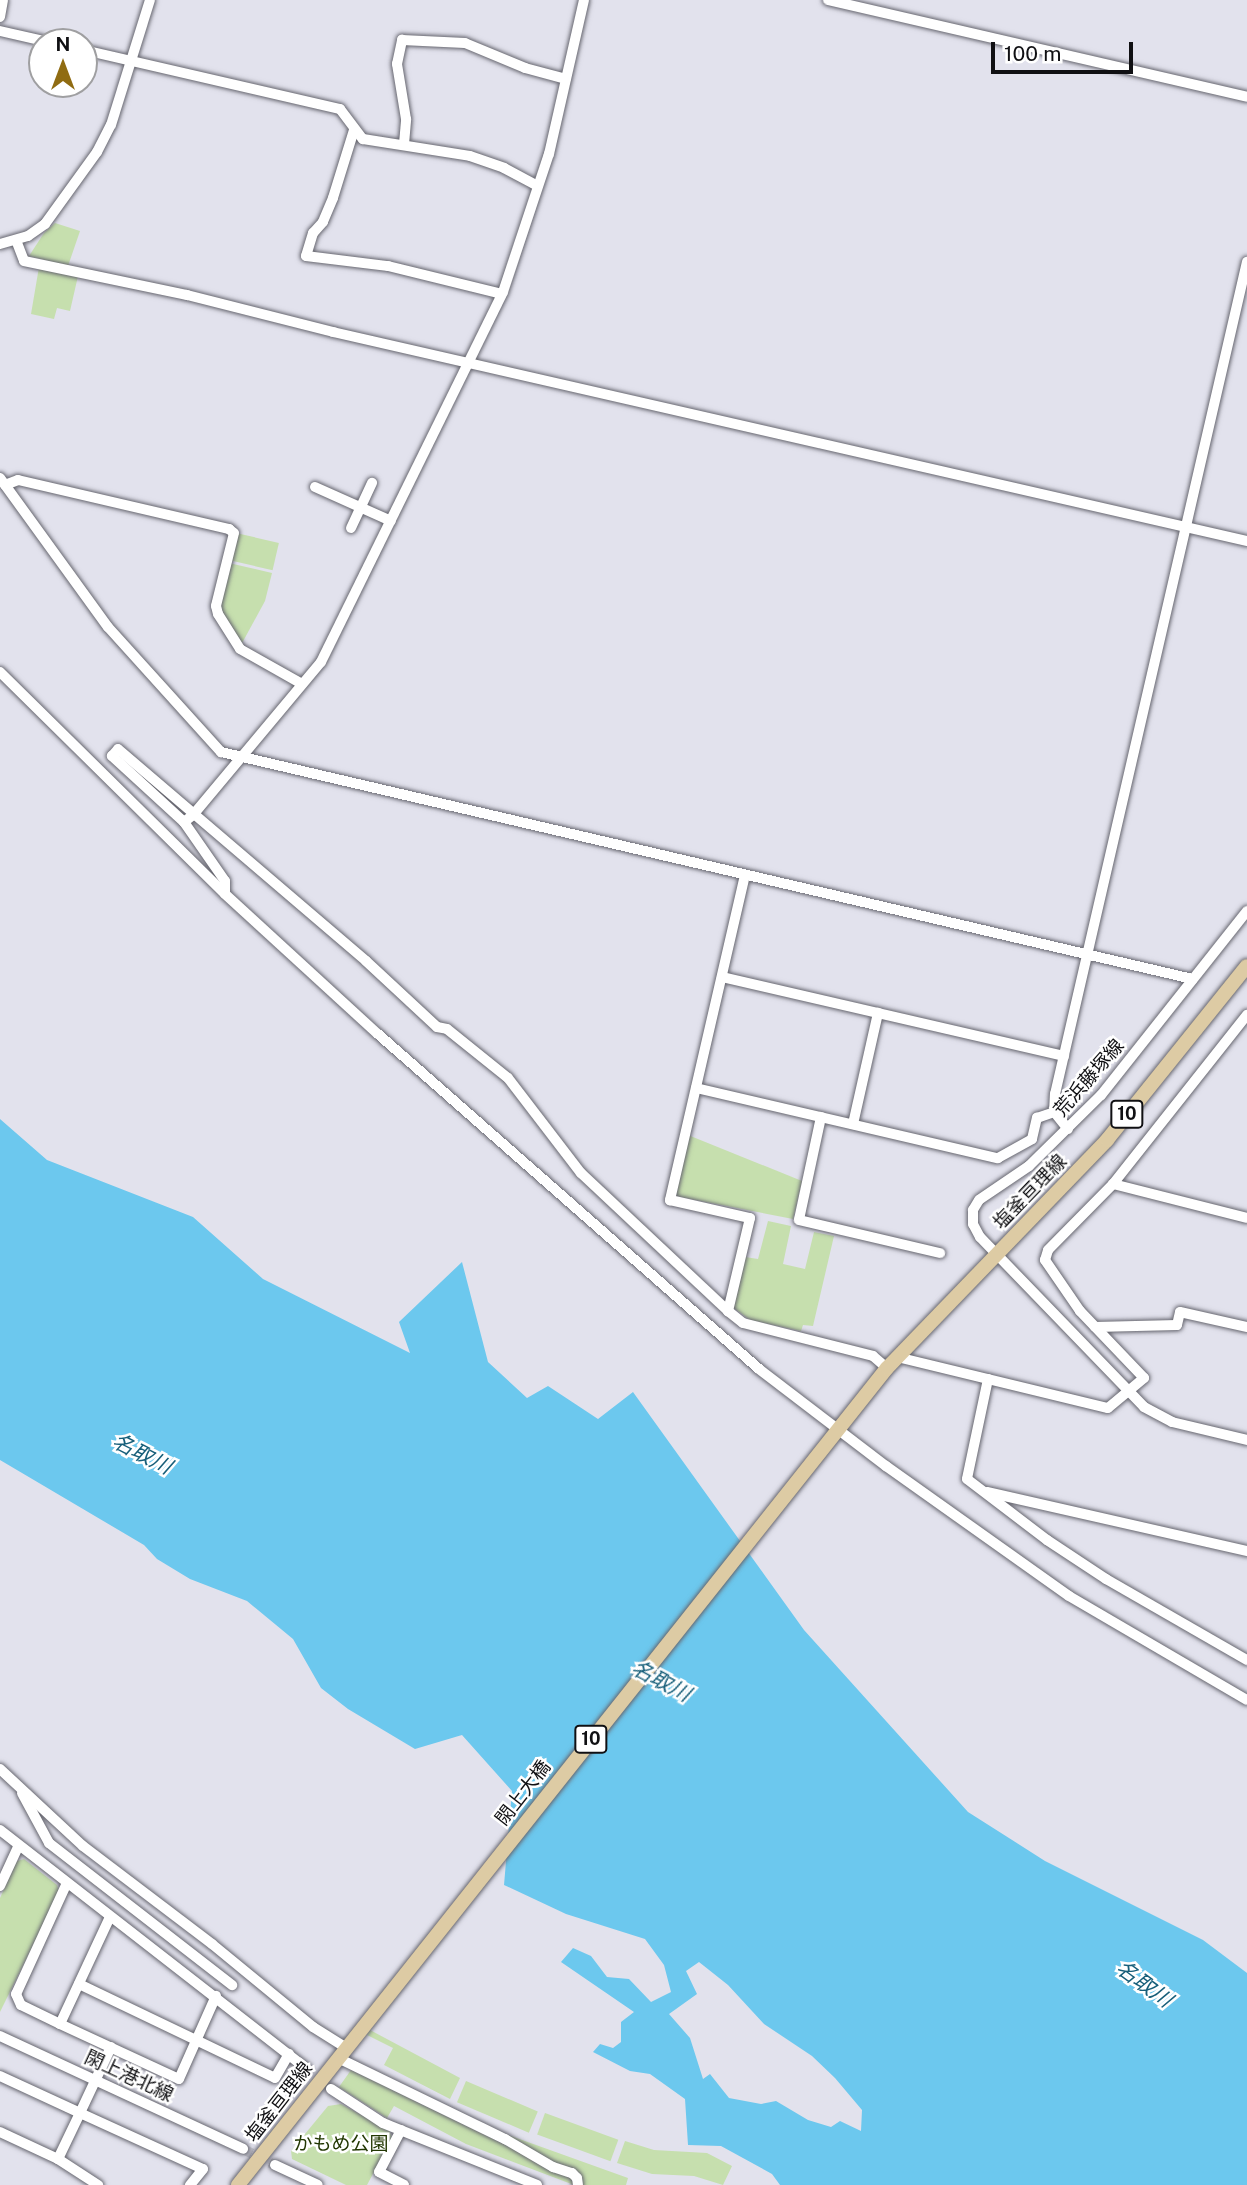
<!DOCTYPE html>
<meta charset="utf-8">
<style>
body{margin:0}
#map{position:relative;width:1247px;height:2185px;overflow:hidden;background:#e2e2ed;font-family:"Public Sans","Noto Sans JP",sans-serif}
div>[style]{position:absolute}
.green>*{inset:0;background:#c6dfae;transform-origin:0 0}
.water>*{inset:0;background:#6cc8ee}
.minor-tunnel>*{height:10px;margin-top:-5px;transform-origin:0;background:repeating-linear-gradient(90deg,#c2c2cc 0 10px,transparent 0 15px)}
.roads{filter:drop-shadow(0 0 2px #66666f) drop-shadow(0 0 2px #66666f)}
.minor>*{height:10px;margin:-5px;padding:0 5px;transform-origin:5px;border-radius:5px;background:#fff}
.major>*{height:14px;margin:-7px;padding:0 7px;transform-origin:7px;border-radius:7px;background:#ddcba4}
span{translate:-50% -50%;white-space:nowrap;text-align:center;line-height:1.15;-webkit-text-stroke:5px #fff;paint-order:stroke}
.shield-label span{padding:2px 5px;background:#fff;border:2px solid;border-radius:5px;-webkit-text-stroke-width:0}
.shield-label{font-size:18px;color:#101013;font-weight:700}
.street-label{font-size:19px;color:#101013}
.park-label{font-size:19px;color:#223702}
.water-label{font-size:21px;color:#175f7a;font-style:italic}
.north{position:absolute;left:28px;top:28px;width:70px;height:70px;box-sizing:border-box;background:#fff;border:2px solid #9f9fa1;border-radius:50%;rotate:0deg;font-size:19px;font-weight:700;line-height:28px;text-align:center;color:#101013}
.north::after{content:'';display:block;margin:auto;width:24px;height:32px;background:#906c12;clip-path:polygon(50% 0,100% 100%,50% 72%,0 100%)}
.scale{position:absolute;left:991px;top:42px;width:142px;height:32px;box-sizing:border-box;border:4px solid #101013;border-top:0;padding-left:9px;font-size:21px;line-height:24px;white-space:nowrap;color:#101013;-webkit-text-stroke:5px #fff;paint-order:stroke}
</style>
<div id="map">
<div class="green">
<i style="clip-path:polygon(55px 223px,80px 231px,68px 266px,29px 256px,44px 233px)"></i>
<i style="clip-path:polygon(39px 267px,78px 276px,70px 311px,57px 308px,54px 319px,31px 314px)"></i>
<i style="left:236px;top:533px;width:44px;height:28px;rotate:13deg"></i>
<i style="clip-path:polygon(229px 563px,272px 573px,265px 601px,241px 645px,224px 620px,220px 602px)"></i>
<i style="clip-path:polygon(688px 1135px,802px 1181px,793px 1219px,675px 1196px)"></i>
<i style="clip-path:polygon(768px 1221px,791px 1226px,783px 1264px,805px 1269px,814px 1232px,834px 1236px,813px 1326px,803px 1325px,801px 1331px,750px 1320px,734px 1308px,745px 1257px,758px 1259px)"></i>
<i style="clip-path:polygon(24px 1859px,57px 1885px,59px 1892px,0 2012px,0 1898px,17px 1861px)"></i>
<i style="clip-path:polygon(370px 2030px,460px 2078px,450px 2099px,384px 2065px,393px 2048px,367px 2035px)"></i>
<i style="clip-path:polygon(351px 2070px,571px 2177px,574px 2185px,466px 2144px,394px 2106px,387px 2118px,339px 2087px)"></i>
<i style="left:466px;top:2081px;width:78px;height:23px;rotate:23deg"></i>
<i style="clip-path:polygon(341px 2104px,389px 2130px,392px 2138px,367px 2185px,346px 2185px,292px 2159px,291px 2151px,328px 2106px)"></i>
<i style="clip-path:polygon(443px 2106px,511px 2136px,628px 2178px,626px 2185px,581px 2185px,552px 2163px)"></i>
<i style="left:545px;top:2113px;width:78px;height:23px;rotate:20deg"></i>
<i style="clip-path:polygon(625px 2141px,654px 2150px,707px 2153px,732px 2166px,723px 2185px,694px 2176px,652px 2174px,617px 2163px)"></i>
</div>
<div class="water">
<i style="clip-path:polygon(evenodd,0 1119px,47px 1160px,193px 1217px,263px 1279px,410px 1353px,399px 1322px,462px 1262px,488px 1362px,527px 1398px,548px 1386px,598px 1419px,633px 1392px,804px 1630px,968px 1812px,1045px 1861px,1203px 1940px,1247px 1973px,1247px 2185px,780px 2185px,772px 2174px,721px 2146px,688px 2145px,685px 2099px,650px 2074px,630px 2071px,593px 2052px,600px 2044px,613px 2048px,621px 2042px,621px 2022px,634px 2012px,561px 1962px,573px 1948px,591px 1956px,607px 1977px,629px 1979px,651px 2002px,671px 1992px,664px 1965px,645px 1939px,566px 1914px,504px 1885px,512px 1791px,462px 1735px,415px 1749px,348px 1709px,321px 1688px,293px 1639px,247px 1601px,190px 1579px,157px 1559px,144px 1545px,0 1460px,0 1119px,699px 1962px,728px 1985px,764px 2024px,812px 2056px,835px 2078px,862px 2110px,861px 2131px,840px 2121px,831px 2127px,808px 2120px,776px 2101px,761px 2104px,729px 2098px,710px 2074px,703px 2079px,690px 2038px,669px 2014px,697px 1994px,686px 1971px,699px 1962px)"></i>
</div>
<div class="minor-tunnel">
<i style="left:243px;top:2149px;width:36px;rotate:27deg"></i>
</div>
<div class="roads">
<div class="minor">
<i style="left:828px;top:0;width:430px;rotate:13deg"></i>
<i style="left:0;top:17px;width:17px;rotate:-80deg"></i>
<i style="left:0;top:31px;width:49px;rotate:12.9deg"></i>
<i style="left:84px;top:50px;width:263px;rotate:13deg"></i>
<i style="left:340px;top:109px;width:38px;rotate:53deg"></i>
<i style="left:363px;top:139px;width:108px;rotate:9deg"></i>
<i style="left:470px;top:156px;width:36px;rotate:19deg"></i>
<i style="left:504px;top:168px;width:38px;rotate:28deg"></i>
<i style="left:354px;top:130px;width:71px;rotate:107.2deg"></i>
<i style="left:333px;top:198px;width:26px;rotate:113deg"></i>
<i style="left:323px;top:222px;width:15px;rotate:132deg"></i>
<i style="left:313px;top:233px;width:24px;rotate:107deg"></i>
<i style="left:306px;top:256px;width:83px;rotate:7deg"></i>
<i style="left:388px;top:266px;width:117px;rotate:13.8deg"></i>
<i style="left:404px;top:144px;width:25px;rotate:-85deg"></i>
<i style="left:406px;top:119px;width:56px;rotate:-99.3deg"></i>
<i style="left:397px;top:64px;width:25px;rotate:-78deg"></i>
<i style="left:402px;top:40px;width:63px;rotate:2.7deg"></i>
<i style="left:465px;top:43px;width:65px;rotate:22.6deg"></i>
<i style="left:525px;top:68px;width:42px;rotate:15deg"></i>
<i style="left:16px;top:240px;width:22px;rotate:69deg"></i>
<i style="left:24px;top:261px;width:167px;rotate:11.8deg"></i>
<i style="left:187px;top:295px;width:151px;rotate:14.2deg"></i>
<i style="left:333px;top:332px;width:938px;rotate:12.88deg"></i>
<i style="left:0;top:244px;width:29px;rotate:-16deg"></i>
<i style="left:28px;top:236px;width:21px;rotate:-35deg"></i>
<i style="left:45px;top:224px;width:89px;rotate:-54.2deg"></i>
<i style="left:97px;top:152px;width:30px;rotate:-63deg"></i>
<i style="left:111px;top:125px;width:131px;rotate:-72.7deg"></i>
<i style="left:0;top:478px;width:184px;rotate:54.1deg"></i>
<i style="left:108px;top:627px;width:169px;rotate:47.9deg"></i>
<i style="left:221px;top:752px;width:998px;rotate:13.15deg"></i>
<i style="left:5px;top:485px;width:14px;rotate:-21deg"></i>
<i style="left:18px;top:480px;width:217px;rotate:13.1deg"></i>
<i style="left:229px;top:529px;width:6px;rotate:39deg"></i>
<i style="left:234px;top:533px;width:75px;rotate:103.9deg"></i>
<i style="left:216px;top:606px;width:8px;rotate:76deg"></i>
<i style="left:218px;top:614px;width:41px;rotate:57.8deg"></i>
<i style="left:240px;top:649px;width:71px;rotate:29.4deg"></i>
<i style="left:315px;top:487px;width:83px;rotate:24.1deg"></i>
<i style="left:351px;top:528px;width:50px;rotate:-65deg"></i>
<i style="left:0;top:672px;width:316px;rotate:44.6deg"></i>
<i style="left:225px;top:894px;width:207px;rotate:42.5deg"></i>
<i style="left:378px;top:1034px;width:507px;rotate:41.32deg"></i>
<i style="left:759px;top:1369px;width:160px;rotate:37.4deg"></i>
<i style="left:886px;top:1466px;width:224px;rotate:35.4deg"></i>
<i style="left:1069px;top:1596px;width:206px;rotate:30.3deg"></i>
<i style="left:184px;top:822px;width:98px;rotate:-137.5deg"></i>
<i style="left:112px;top:756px;width:9px;rotate:-49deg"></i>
<i style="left:118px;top:749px;width:326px;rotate:40.5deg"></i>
<i style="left:366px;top:961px;width:97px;rotate:42.9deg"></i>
<i style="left:437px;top:1027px;width:10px;rotate:11deg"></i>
<i style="left:447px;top:1029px;width:78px;rotate:38.8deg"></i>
<i style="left:508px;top:1078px;width:120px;rotate:52.5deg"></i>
<i style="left:581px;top:1173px;width:202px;rotate:43.2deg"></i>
<i style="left:745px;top:875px;width:334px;rotate:103deg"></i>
<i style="left:670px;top:1200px;width:82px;rotate:12.7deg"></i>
<i style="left:750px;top:1218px;width:96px;rotate:103.3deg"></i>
<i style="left:728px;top:1311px;width:19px;rotate:39deg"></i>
<i style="left:743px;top:1323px;width:134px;rotate:14.2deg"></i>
<i style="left:873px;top:1356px;width:18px;rotate:41deg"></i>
<i style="left:225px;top:893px;width:12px;rotate:-90deg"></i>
<i style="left:225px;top:881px;width:72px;rotate:-124.8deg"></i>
<i style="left:184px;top:822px;width:11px;rotate:-38deg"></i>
<i style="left:193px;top:815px;width:199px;rotate:-50.1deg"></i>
<i style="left:321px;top:662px;width:412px;rotate:-63.8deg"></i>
<i style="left:503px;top:292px;width:145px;rotate:-71.6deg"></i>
<i style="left:549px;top:154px;width:158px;rotate:-77.2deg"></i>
<i style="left:1247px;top:911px;width:235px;rotate:128.4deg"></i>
<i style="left:1101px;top:1095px;width:101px;rotate:135.4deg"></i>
<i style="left:1029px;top:1166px;width:60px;rotate:145.8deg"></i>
<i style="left:979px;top:1200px;width:12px;rotate:121deg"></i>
<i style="left:973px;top:1210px;width:14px;rotate:90deg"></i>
<i style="left:973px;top:1224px;width:15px;rotate:62deg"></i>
<i style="left:980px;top:1237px;width:236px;rotate:46deg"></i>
<i style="left:1144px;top:1407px;width:32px;rotate:28deg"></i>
<i style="left:1172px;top:1422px;width:77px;rotate:13.5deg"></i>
<i style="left:722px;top:977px;width:351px;rotate:13deg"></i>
<i style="left:696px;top:1088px;width:310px;rotate:13.1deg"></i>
<i style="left:998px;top:1158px;width:39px;rotate:-29deg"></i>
<i style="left:1032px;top:1139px;width:22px;rotate:-77deg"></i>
<i style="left:1037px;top:1118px;width:18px;rotate:-19deg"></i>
<i style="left:821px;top:1117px;width:105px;rotate:102.1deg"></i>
<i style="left:799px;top:1220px;width:145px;rotate:13.2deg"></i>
<i style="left:853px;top:1124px;width:114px;rotate:-77.3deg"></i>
<i style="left:1068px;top:1129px;width:22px;rotate:-129deg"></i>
<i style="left:1054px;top:1112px;width:18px;rotate:-87deg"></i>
<i style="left:1055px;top:1094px;width:854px;rotate:-77.01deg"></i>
<i style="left:1113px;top:1184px;width:216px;rotate:-51.6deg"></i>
<i style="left:1095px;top:1327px;width:82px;rotate:-1.4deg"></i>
<i style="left:1177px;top:1325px;width:13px;rotate:-77deg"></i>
<i style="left:1180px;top:1312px;width:69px;rotate:12.6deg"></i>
<i style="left:897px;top:1357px;width:217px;rotate:13.6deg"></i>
<i style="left:1108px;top:1408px;width:47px;rotate:-39.8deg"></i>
<i style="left:1144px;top:1378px;width:93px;rotate:-133.7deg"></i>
<i style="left:1080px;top:1311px;width:62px;rotate:-124.5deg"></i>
<i style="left:1045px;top:1260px;width:10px;rotate:-73deg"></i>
<i style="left:1048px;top:1250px;width:93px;rotate:-45.4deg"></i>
<i style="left:1113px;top:1184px;width:138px;rotate:14.2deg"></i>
<i style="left:988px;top:1379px;width:102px;rotate:101.9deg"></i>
<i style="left:967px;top:1479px;width:101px;rotate:37.3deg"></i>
<i style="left:1047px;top:1540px;width:71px;rotate:33.5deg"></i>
<i style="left:1106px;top:1579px;width:163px;rotate:29.9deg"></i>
<i style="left:987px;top:1492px;width:267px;rotate:12.8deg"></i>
<i style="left:0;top:1769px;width:113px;rotate:42.9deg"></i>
<i style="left:83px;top:1846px;width:162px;rotate:37.2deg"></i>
<i style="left:212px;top:1944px;width:131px;rotate:39.4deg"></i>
<i style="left:313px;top:2027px;width:39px;rotate:32deg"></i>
<i style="left:22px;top:1793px;width:57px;rotate:61.6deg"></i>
<i style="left:49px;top:1843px;width:232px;rotate:37.8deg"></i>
<i style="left:0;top:1830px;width:389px;rotate:37.9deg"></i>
<i style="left:66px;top:1885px;width:120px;rotate:114.6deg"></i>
<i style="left:16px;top:1994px;width:12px;rotate:66deg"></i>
<i style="left:21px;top:2005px;width:43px;rotate:26deg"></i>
<i style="left:60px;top:2024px;width:118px;rotate:-65deg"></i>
<i style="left:0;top:1886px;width:43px;rotate:-65.2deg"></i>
<i style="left:79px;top:1984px;width:217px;rotate:25.6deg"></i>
<i style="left:275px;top:2078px;width:28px;rotate:-60deg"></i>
<i style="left:60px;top:2024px;width:131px;rotate:24.8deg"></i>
<i style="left:179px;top:2079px;width:91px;rotate:-66deg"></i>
<i style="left:0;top:2036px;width:268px;rotate:24.9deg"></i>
<i style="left:111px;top:2047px;width:73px;rotate:115.2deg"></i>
<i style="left:80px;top:2113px;width:135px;rotate:24.5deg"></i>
<i style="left:203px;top:2169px;width:21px;rotate:129deg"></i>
<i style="left:338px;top:2058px;width:186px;rotate:25.9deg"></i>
<i style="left:505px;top:2139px;width:56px;rotate:30.3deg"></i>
<i style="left:553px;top:2167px;width:20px;rotate:18deg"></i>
<i style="left:572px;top:2173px;width:7px;rotate:45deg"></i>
<i style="left:577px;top:2178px;width:7px;rotate:82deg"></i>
<i style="left:0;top:2076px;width:88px;rotate:24.8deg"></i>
<i style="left:80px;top:2113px;width:51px;rotate:115.6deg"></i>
<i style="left:58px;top:2159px;width:64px;rotate:-155deg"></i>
<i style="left:331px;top:2089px;width:62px;rotate:33.2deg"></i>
<i style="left:383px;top:2123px;width:166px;rotate:21.9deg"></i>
<i style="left:401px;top:2130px;width:47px;rotate:117.6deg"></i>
<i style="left:379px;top:2172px;width:28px;rotate:27deg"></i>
<i style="left:58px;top:2159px;width:48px;rotate:33deg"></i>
<i style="left:275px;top:2165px;width:47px;rotate:24.9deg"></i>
</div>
<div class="major">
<i style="left:238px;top:2185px;width:1043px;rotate:-51.54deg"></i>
<i style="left:887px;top:1368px;width:317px;rotate:-46deg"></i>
<i style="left:1107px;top:1140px;width:223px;rotate:-51.2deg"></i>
</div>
</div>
<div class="shield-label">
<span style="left:1127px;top:1114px">10</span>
<span style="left:591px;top:1739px">10</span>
</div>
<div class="street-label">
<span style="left:1089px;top:1078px;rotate:-49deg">荒浜藤塚線</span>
<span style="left:1030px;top:1192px;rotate:-46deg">塩釜亘理線</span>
<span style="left:523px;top:1793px;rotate:-52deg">閖上大橋</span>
<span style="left:129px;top:2076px;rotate:25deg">閖上港北線</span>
<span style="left:279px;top:2102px;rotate:-52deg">塩釜亘理線</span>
</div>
<div class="park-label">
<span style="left:341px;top:2144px">かもめ公園</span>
</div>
<div class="water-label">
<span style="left:142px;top:1454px;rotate:27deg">名取川</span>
<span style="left:661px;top:1681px;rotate:28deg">名取川</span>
<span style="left:1144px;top:1984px;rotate:36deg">名取川</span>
</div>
<div class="north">N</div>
<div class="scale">100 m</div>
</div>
